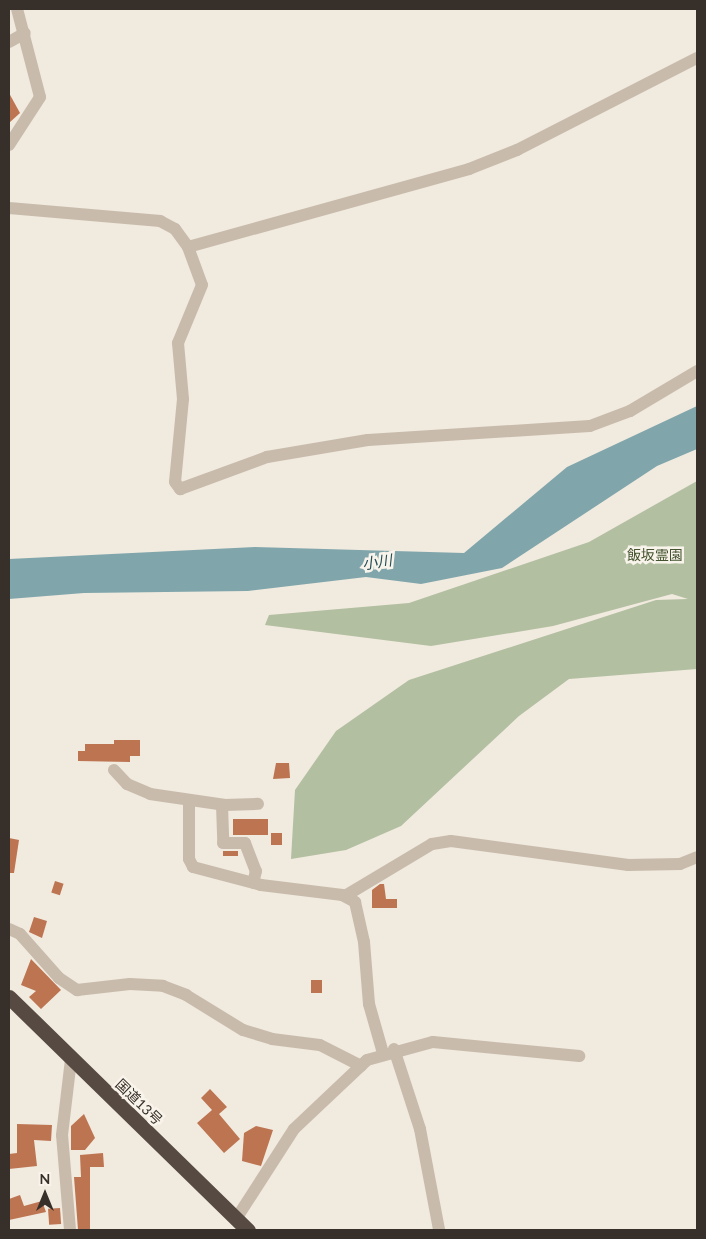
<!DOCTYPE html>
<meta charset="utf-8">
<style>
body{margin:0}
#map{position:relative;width:706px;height:1239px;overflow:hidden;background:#f1eadf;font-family:Lato,"Noto Sans JP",sans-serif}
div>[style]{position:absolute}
.green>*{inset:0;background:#b2bfa0}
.water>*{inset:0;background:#80a6ac}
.building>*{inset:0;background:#bd7451;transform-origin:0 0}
.minor>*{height:12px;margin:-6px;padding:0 6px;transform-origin:6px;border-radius:6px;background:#c8bbab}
.highway>*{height:15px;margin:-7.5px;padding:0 7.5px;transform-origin:7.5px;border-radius:7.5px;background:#574a42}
span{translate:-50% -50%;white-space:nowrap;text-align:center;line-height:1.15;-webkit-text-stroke:5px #f9f4eb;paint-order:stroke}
.park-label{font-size:14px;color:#43532f}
.street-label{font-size:14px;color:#372f2a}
.water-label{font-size:15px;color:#224e55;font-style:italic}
.frame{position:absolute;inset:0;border:10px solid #372f2a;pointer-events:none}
.north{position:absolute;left:20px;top:1169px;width:50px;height:50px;-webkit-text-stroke:4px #f9f4eb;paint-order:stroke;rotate:0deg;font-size:14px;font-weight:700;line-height:20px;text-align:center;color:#372f2a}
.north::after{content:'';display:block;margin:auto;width:18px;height:22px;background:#372f2a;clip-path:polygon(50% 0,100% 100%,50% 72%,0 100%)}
</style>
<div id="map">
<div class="green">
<i style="clip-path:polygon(697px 481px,697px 669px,569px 679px,519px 716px,401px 826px,346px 850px,291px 859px,295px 790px,336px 731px,409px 680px,656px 600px,688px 599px,672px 594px,553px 626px,431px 646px,265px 625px,269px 615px,409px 603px,589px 542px)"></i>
</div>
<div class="water">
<i style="clip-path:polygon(697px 406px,697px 449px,657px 466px,502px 568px,421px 584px,366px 577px,248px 591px,84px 593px,9px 599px,9px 559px,255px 547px,464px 553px,567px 467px)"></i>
</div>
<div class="building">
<i style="clip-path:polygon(9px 93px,20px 113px,9px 123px)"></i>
<i style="clip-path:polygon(114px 740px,140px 740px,140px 756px,130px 756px,130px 762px,78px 761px,78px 751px,85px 751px,85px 744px,114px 744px)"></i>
<i style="clip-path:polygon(276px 763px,289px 763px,290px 778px,273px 779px)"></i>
<i style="left:233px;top:819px;width:35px;height:16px"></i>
<i style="left:271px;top:833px;width:11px;height:12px"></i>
<i style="clip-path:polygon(9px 838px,19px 840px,14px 873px,9px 873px)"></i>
<i style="left:223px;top:851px;width:15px;height:5px"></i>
<i style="left:55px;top:881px;width:9px;height:12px;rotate:18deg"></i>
<i style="clip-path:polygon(380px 884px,384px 884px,386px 899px,397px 899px,397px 908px,372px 908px,372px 890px)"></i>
<i style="clip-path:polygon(34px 917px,47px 921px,42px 938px,29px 932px)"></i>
<i style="clip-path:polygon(31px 959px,61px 990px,41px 1009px,29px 997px,36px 991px,21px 985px)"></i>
<i style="left:311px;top:980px;width:11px;height:13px"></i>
<i style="clip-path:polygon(210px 1089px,227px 1107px,219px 1114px,240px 1139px,224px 1153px,197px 1123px,212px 1110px,201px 1098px)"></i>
<i style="clip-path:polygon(84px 1114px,95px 1138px,85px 1150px,71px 1150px,71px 1126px)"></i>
<i style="clip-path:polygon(17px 1124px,52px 1125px,51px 1141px,34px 1140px,37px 1166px,9px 1169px,9px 1154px,17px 1153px)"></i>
<i style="clip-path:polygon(256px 1126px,273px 1130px,261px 1166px,242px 1161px,244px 1133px)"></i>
<i style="clip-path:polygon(103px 1153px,104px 1167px,90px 1167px,90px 1230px,78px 1230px,74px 1177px,81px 1177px,80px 1155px)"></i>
<i style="clip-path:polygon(20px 1195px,24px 1206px,42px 1201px,46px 1212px,9px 1220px,9px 1199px)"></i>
<i style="left:60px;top:1208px;width:16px;height:12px;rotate:86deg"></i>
</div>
<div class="minor">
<i style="left:9px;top:42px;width:18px;rotate:-29deg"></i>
<i style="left:9px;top:145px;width:57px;rotate:-57.1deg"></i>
<i style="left:40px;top:97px;width:91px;rotate:-104.6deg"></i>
<i style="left:9px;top:208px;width:152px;rotate:4.9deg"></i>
<i style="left:160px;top:221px;width:17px;rotate:28deg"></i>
<i style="left:175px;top:229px;width:22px;rotate:54deg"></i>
<i style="left:188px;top:247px;width:40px;rotate:69.8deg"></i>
<i style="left:202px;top:285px;width:63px;rotate:112.5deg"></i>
<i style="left:178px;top:343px;width:56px;rotate:84.9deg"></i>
<i style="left:183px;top:399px;width:83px;rotate:95.5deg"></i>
<i style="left:175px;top:482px;width:9px;rotate:54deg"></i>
<i style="left:180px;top:489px;width:93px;rotate:-20.2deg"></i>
<i style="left:267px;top:457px;width:102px;rotate:-9.6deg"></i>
<i style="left:368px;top:440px;width:222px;rotate:-3.6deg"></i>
<i style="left:590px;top:426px;width:43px;rotate:-20.6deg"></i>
<i style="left:630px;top:411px;width:78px;rotate:-30.8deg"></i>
<i style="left:188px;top:247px;width:292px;rotate:-15.5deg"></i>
<i style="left:469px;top:169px;width:52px;rotate:-21.6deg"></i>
<i style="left:517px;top:150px;width:202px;rotate:-27.1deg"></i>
<i style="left:114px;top:770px;width:19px;rotate:47deg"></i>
<i style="left:127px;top:784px;width:25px;rotate:23deg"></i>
<i style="left:150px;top:794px;width:76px;rotate:8.3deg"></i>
<i style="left:225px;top:805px;width:33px;rotate:-2deg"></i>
<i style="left:189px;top:801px;width:58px;rotate:90deg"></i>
<i style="left:189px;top:859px;width:9px;rotate:63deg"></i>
<i style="left:193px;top:867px;width:70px;rotate:14.8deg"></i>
<i style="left:261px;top:885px;width:82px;rotate:7deg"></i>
<i style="left:342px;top:895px;width:15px;rotate:28deg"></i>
<i style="left:355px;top:902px;width:41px;rotate:77.3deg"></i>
<i style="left:364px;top:942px;width:62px;rotate:85.4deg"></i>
<i style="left:369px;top:1004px;width:51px;rotate:74.1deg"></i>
<i style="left:222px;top:805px;width:38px;rotate:88deg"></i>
<i style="left:223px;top:843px;width:22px"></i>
<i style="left:245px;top:843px;width:30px;rotate:69deg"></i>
<i style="left:256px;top:871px;width:12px;rotate:104deg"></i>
<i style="left:345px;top:896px;width:101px;rotate:-30.9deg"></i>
<i style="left:432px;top:844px;width:19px;rotate:-9deg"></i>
<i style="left:451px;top:841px;width:179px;rotate:7.7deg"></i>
<i style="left:628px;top:865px;width:52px;rotate:-1.1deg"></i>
<i style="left:680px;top:864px;width:18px;rotate:-22deg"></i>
<i style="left:9px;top:929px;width:12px;rotate:24deg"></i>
<i style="left:20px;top:934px;width:59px;rotate:48.4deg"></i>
<i style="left:59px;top:978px;width:22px;rotate:34deg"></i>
<i style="left:77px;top:990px;width:53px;rotate:-6.5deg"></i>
<i style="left:130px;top:984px;width:33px;rotate:3deg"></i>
<i style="left:163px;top:986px;width:25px;rotate:21deg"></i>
<i style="left:186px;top:995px;width:67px;rotate:31.6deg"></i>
<i style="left:243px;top:1030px;width:30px;rotate:17deg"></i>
<i style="left:272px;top:1039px;width:48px;rotate:7.1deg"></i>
<i style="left:320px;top:1045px;width:46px;rotate:27.1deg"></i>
<i style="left:394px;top:1049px;width:84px;rotate:72deg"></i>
<i style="left:420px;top:1129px;width:103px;rotate:79.3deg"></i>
<i style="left:236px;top:1219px;width:107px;rotate:-57.2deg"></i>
<i style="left:294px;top:1129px;width:100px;rotate:-43.4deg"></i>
<i style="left:367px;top:1060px;width:68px;rotate:-15.3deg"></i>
<i style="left:433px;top:1042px;width:147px;rotate:5.5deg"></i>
<i style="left:70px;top:1230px;width:95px;rotate:-94.8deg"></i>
<i style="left:62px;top:1135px;width:76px;rotate:-83.2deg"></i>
</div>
<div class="highway">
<i style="left:9px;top:997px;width:334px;rotate:44.3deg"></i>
</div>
<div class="park-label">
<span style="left:655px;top:555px">飯坂霊園</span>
</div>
<div class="street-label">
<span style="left:139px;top:1102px;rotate:44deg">国道13号</span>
</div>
<div class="water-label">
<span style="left:377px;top:562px;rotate:-8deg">小川</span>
</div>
<div class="frame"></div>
<div class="north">N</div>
</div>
